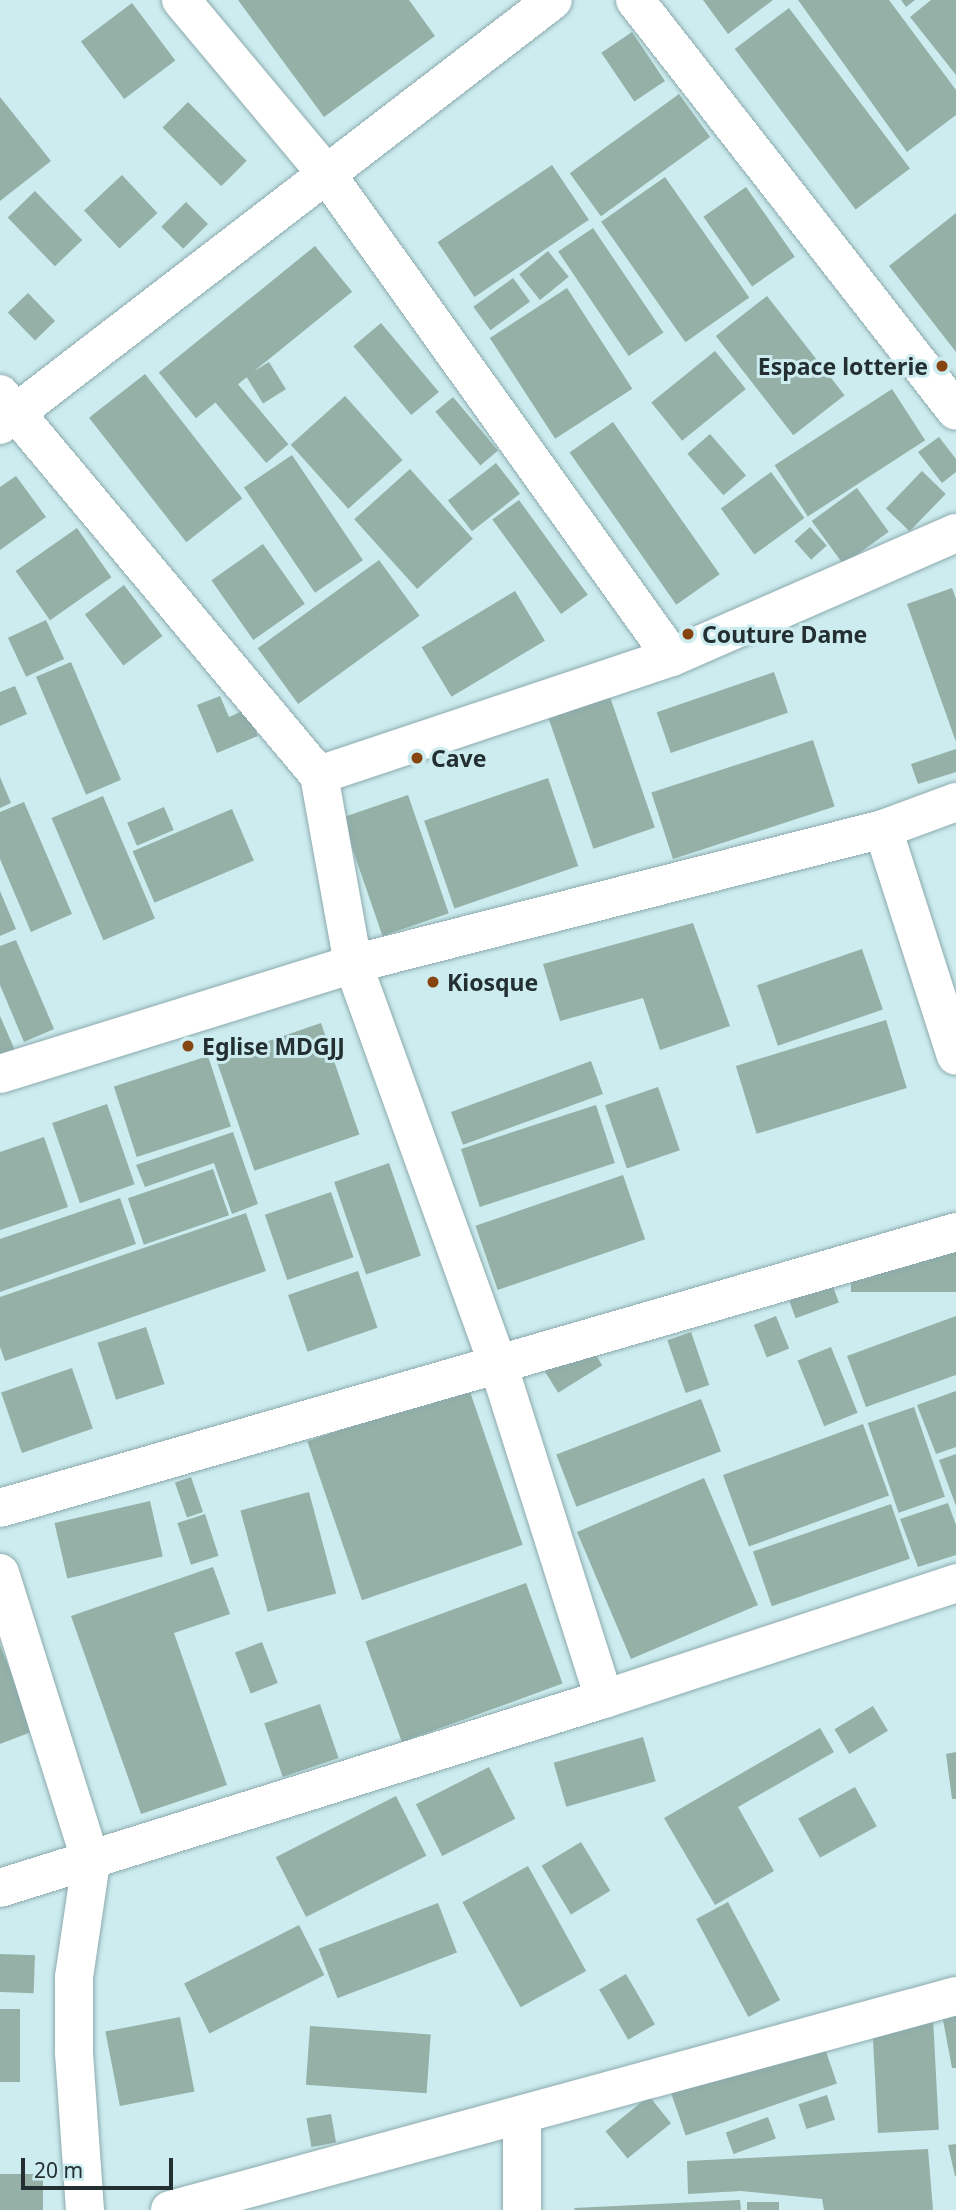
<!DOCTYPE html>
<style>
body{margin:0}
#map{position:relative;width:956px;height:2210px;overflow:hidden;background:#ccecef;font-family:"Noto Sans",sans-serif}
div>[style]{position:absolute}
.building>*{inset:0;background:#94b0a7;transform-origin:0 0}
.roads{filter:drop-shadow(0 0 2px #8caaad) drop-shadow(0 0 2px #8caaad)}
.minor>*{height:38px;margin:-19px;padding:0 19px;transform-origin:19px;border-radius:19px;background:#fff}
.dots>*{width:19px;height:19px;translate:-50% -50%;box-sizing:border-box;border:4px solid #ccecef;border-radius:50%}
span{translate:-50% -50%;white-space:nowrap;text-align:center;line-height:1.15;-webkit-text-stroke:6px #ccecef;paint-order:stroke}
.poi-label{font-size:23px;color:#232f31;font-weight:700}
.right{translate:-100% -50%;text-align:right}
.left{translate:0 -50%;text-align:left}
.scale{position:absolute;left:21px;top:2158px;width:152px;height:32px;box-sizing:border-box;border:4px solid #232f31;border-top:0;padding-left:9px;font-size:21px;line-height:24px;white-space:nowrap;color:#232f31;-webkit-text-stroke:5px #ccecef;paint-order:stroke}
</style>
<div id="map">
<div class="building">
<i style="clip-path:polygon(238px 0,409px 0,435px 36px,324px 117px)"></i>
<i style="clip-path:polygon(703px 0,773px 0,728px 34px)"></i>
<i style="clip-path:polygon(798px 0,889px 0,956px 90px,956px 115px,907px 152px)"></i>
<i style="clip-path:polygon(901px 0,915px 0,906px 7px)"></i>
<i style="clip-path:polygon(931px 0,956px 0,956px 75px,910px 17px)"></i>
<i style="left:132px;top:3px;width:72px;height:64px;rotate:53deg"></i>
<i style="left:789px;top:8px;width:201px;height:68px;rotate:53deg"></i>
<i style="left:632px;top:32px;width:59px;height:37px;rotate:56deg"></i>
<i style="left:679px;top:94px;width:53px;height:135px;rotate:54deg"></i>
<i style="clip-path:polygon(0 97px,51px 161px,0 201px)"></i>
<i style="left:188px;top:102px;width:83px;height:36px;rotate:45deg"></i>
<i style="left:552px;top:165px;width:66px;height:138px;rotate:56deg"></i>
<i style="left:122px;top:175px;width:52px;height:52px;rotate:47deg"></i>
<i style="left:665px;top:177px;width:147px;height:78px;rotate:55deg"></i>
<i style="left:746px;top:187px;width:85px;height:52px;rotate:55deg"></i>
<i style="left:35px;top:191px;width:68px;height:38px;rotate:46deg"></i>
<i style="left:186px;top:202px;width:31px;height:35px;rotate:45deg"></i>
<i style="clip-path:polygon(956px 213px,956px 352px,889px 266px)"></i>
<i style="left:593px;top:228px;width:126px;height:42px;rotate:56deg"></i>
<i style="left:315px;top:246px;width:59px;height:201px;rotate:51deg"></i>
<i style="left:548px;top:251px;width:33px;height:37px;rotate:51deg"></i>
<i style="left:513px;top:278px;width:29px;height:49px;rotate:54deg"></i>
<i style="left:567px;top:288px;width:120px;height:92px;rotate:57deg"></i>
<i style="left:28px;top:293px;width:39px;height:28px;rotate:46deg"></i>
<i style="left:767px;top:296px;width:126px;height:65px;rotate:52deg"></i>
<i style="left:381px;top:323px;width:90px;height:36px;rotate:50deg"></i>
<i style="left:715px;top:351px;width:49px;height:82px;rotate:51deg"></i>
<i style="left:269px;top:362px;width:32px;height:27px;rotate:58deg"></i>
<i style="left:145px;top:374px;width:158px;height:71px;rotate:52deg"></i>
<i style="left:237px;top:383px;width:80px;height:29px;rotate:50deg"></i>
<i style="left:892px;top:389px;width:61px;height:140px;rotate:57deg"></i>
<i style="left:345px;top:396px;width:86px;height:73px;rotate:48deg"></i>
<i style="left:453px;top:397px;width:70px;height:23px;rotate:50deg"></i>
<i style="left:613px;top:422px;width:186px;height:53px;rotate:55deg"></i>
<i style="left:710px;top:434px;width:55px;height:30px;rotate:49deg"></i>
<i style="clip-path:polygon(939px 437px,956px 459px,956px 472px,942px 483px,918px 452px)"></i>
<i style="left:292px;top:455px;width:127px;height:58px;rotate:56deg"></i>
<i style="left:496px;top:463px;width:39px;height:61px;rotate:52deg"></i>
<i style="left:410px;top:469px;width:94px;height:75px;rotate:48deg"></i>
<i style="left:922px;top:471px;width:33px;height:52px;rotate:44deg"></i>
<i style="left:771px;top:472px;width:57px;height:62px;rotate:54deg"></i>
<i style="clip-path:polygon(16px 476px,46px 517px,0 550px,0 487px)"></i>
<i style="left:857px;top:488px;width:54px;height:56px;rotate:54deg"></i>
<i style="left:519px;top:500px;width:117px;height:33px;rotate:54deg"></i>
<i style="left:810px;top:527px;width:25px;height:21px;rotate:48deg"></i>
<i style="left:77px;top:528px;width:60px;height:75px;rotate:55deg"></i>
<i style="left:263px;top:544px;width:73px;height:63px;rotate:55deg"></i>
<i style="left:379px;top:560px;width:69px;height:150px;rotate:54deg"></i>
<i style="left:124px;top:585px;width:64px;height:49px;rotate:53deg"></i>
<i style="clip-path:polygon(952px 588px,956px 599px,956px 742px,907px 604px)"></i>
<i style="left:515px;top:591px;width:58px;height:109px;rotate:59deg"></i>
<i style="left:46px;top:620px;width:43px;height:42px;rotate:65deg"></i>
<i style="left:71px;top:662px;width:128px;height:38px;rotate:67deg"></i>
<i style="left:774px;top:672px;width:43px;height:124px;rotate:71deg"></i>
<i style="clip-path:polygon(15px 686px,27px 714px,0 726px,0 692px)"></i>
<i style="clip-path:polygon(220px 696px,229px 717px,247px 709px,258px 736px,217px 753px,197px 705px)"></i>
<i style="left:610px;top:697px;width:138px;height:65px;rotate:71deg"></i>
<i style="left:813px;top:740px;width:70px;height:170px;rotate:72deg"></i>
<i style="clip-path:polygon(956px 749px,956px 772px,918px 784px,911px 764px)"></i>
<i style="clip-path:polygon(0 777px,11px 803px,0 808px)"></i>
<i style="left:548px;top:778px;width:93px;height:131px;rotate:71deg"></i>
<i style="left:408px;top:795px;width:125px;height:70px;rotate:71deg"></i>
<i style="left:103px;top:796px;width:133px;height:56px;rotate:67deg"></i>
<i style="clip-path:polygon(24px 802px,72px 914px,31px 932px,0 859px,0 812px)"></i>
<i style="left:164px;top:807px;width:25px;height:40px;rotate:67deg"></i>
<i style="left:232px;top:809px;width:56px;height:108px;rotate:67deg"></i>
<i style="clip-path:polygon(0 891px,16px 929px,0 936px)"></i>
<i style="clip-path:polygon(693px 923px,730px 1026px,660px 1050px,643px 998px,560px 1021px,543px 964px)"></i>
<i style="clip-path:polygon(16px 940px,54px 1029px,24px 1042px,0 985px,0 946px)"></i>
<i style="left:862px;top:949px;width:64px;height:111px;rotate:71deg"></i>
<i style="clip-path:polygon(0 1016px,17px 1055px,0 1062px)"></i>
<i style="left:886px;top:1020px;width:71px;height:157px;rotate:73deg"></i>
<i style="left:321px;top:1023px;width:118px;height:111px;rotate:71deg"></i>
<i style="left:208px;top:1056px;width:74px;height:99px;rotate:72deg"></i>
<i style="left:591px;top:1061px;width:35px;height:149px;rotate:70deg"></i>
<i style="left:658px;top:1087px;width:67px;height:56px;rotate:71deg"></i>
<i style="left:107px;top:1104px;width:85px;height:58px;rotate:71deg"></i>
<i style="left:596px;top:1105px;width:61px;height:142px;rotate:72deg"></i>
<i style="clip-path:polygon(233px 1132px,258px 1204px,232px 1214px,214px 1163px,145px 1187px,136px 1165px)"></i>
<i style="clip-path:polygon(44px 1137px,68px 1207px,0 1230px,0 1152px)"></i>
<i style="left:389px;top:1163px;width:98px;height:58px;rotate:71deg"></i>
<i style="left:213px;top:1169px;width:49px;height:90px;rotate:71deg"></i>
<i style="left:623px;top:1175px;width:68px;height:156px;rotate:71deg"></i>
<i style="left:331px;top:1192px;width:69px;height:70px;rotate:71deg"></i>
<i style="clip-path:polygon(120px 1198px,136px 1244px,0 1292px,0 1239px)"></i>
<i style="clip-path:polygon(246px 1213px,266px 1271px,5px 1361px,0 1347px,0 1297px)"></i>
<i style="left:956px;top:1246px;width:46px;height:105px;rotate:90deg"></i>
<i style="left:358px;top:1271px;width:60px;height:74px;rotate:71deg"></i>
<i style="left:831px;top:1281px;width:23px;height:46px;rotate:70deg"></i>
<i style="left:776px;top:1316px;width:35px;height:24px;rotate:68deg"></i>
<i style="clip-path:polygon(956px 1316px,956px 1375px,866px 1407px,847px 1356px)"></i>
<i style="left:146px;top:1327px;width:60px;height:51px;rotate:72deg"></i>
<i style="left:691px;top:1332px;width:56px;height:25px;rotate:71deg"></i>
<i style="left:589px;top:1344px;width:25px;height:52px;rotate:58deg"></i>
<i style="left:831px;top:1347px;width:71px;height:36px;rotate:68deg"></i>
<i style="left:72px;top:1368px;width:64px;height:75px;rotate:71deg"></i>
<i style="left:468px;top:1386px;width:168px;height:170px;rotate:71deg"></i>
<i style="clip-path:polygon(956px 1391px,956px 1447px,936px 1454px,917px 1405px)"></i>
<i style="left:701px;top:1399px;width:56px;height:155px;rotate:69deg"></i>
<i style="left:914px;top:1407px;width:95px;height:49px;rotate:71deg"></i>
<i style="left:863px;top:1424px;width:76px;height:149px;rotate:70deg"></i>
<i style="clip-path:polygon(956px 1454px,956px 1506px,939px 1460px)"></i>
<i style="left:191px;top:1477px;width:37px;height:17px;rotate:71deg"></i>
<i style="left:704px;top:1478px;width:138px;height:138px;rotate:67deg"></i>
<i style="left:309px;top:1492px;width:105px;height:71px;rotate:75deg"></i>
<i style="left:150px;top:1501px;width:57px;height:98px;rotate:77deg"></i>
<i style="clip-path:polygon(948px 1503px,956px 1525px,956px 1555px,918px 1567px,900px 1519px)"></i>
<i style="left:891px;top:1504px;width:58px;height:146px;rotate:71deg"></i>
<i style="left:205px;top:1514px;width:44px;height:29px;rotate:72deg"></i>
<i style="clip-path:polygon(213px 1567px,230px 1614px,174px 1633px,227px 1785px,141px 1814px,71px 1616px)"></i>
<i style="left:526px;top:1583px;width:107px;height:171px;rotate:70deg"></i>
<i style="left:262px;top:1642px;width:44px;height:29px;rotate:69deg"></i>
<i style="clip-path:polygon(0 1645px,34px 1731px,0 1744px)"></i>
<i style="left:320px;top:1704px;width:57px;height:59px;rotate:71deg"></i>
<i style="left:873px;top:1706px;width:29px;height:45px;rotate:59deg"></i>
<i style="clip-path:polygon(820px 1728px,834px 1752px,738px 1807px,774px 1871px,715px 1905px,664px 1818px)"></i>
<i style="left:643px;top:1737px;width:46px;height:93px;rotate:74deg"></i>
<i style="clip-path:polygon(956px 1752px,956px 1799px,952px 1799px,946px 1754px)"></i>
<i style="left:489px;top:1767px;width:58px;height:82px;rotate:63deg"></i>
<i style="left:855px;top:1787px;width:45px;height:65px;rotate:61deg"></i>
<i style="left:396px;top:1796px;width:67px;height:135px;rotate:63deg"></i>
<i style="left:581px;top:1842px;width:57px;height:46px;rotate:59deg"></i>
<i style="left:528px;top:1866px;width:120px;height:75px;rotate:61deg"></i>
<i style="left:728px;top:1902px;width:111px;height:36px;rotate:62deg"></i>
<i style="left:438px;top:1903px;width:53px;height:128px;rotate:69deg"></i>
<i style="left:299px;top:1925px;width:56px;height:129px;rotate:63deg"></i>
<i style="left:0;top:1954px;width:35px;height:38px;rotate:2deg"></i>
<i style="left:626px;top:1974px;width:58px;height:31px;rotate:60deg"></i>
<i style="clip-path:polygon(956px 2001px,956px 2068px,952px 2068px,940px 2004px)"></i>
<i style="left:0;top:2009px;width:20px;height:73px"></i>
<i style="left:180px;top:2017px;width:76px;height:76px;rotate:79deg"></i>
<i style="left:933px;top:2018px;width:112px;height:61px;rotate:87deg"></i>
<i style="left:310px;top:2026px;width:121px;height:59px;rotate:4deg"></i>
<i style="left:822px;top:2040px;width:46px;height:160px;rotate:71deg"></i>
<i style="left:827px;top:2095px;width:26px;height:30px;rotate:72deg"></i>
<i style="left:649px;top:2096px;width:35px;height:56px;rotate:51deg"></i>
<i style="left:331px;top:2114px;width:29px;height:25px;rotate:80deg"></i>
<i style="left:768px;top:2117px;width:23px;height:45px;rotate:70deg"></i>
<i style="clip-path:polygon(956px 2144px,956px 2176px,955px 2176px,948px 2145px)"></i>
<i style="clip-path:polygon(928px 2149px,933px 2210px,824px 2210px,822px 2199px,741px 2191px,688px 2194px,687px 2161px)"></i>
<i style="left:0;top:2174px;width:43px;height:36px"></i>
<i style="clip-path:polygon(740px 2200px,741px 2210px,575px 2210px,574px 2208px)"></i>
<i style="left:747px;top:2202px;width:32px;height:8px"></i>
</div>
<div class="roads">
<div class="minor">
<i style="left:181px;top:0;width:224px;rotate:50.1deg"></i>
<i style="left:325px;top:172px;width:596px;rotate:54.42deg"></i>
<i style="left:635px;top:0;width:521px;rotate:52.01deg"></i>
<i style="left:0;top:394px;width:497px;rotate:50.1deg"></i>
<i style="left:319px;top:775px;width:192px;rotate:79.8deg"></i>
<i style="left:353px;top:964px;width:425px;rotate:70.1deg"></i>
<i style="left:498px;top:1364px;width:351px;rotate:72.4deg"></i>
<i style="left:0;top:425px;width:697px;rotate:-37.54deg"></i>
<i style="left:319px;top:775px;width:372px;rotate:-18.5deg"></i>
<i style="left:672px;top:657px;width:310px;rotate:-23.6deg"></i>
<i style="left:883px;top:829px;width:238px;rotate:72.2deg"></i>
<i style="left:0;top:1074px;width:370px;rotate:-17.3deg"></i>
<i style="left:353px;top:964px;width:547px;rotate:-14.29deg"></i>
<i style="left:883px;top:829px;width:78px;rotate:-20.3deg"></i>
<i style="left:0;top:1508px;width:995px;rotate:-16.1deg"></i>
<i style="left:0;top:1573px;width:303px;rotate:72.5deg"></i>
<i style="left:91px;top:1862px;width:116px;rotate:98.4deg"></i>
<i style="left:74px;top:1977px;width:76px;rotate:90deg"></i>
<i style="left:74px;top:2053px;width:157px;rotate:86deg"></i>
<i style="left:0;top:1888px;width:633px;rotate:-17.38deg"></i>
<i style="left:604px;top:1699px;width:371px;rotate:-18.2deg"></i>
<i style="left:170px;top:2210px;width:815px;rotate:-15.23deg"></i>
<i style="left:522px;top:2210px;width:95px;rotate:-90deg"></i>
</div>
</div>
<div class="dots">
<i style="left:942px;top:366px;background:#864510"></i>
<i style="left:688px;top:634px;background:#864510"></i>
<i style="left:417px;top:758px;background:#864510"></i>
<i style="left:433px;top:982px;background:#864510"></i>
<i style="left:188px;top:1046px;background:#864510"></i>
</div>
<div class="poi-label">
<span class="right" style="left:928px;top:366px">Espace lotterie</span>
<span class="left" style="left:702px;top:634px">Couture Dame</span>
<span class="left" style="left:431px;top:758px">Cave</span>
<span class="left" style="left:447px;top:982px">Kiosque</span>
<span class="left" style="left:202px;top:1046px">Eglise MDGJJ</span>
</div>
<div class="scale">20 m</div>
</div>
